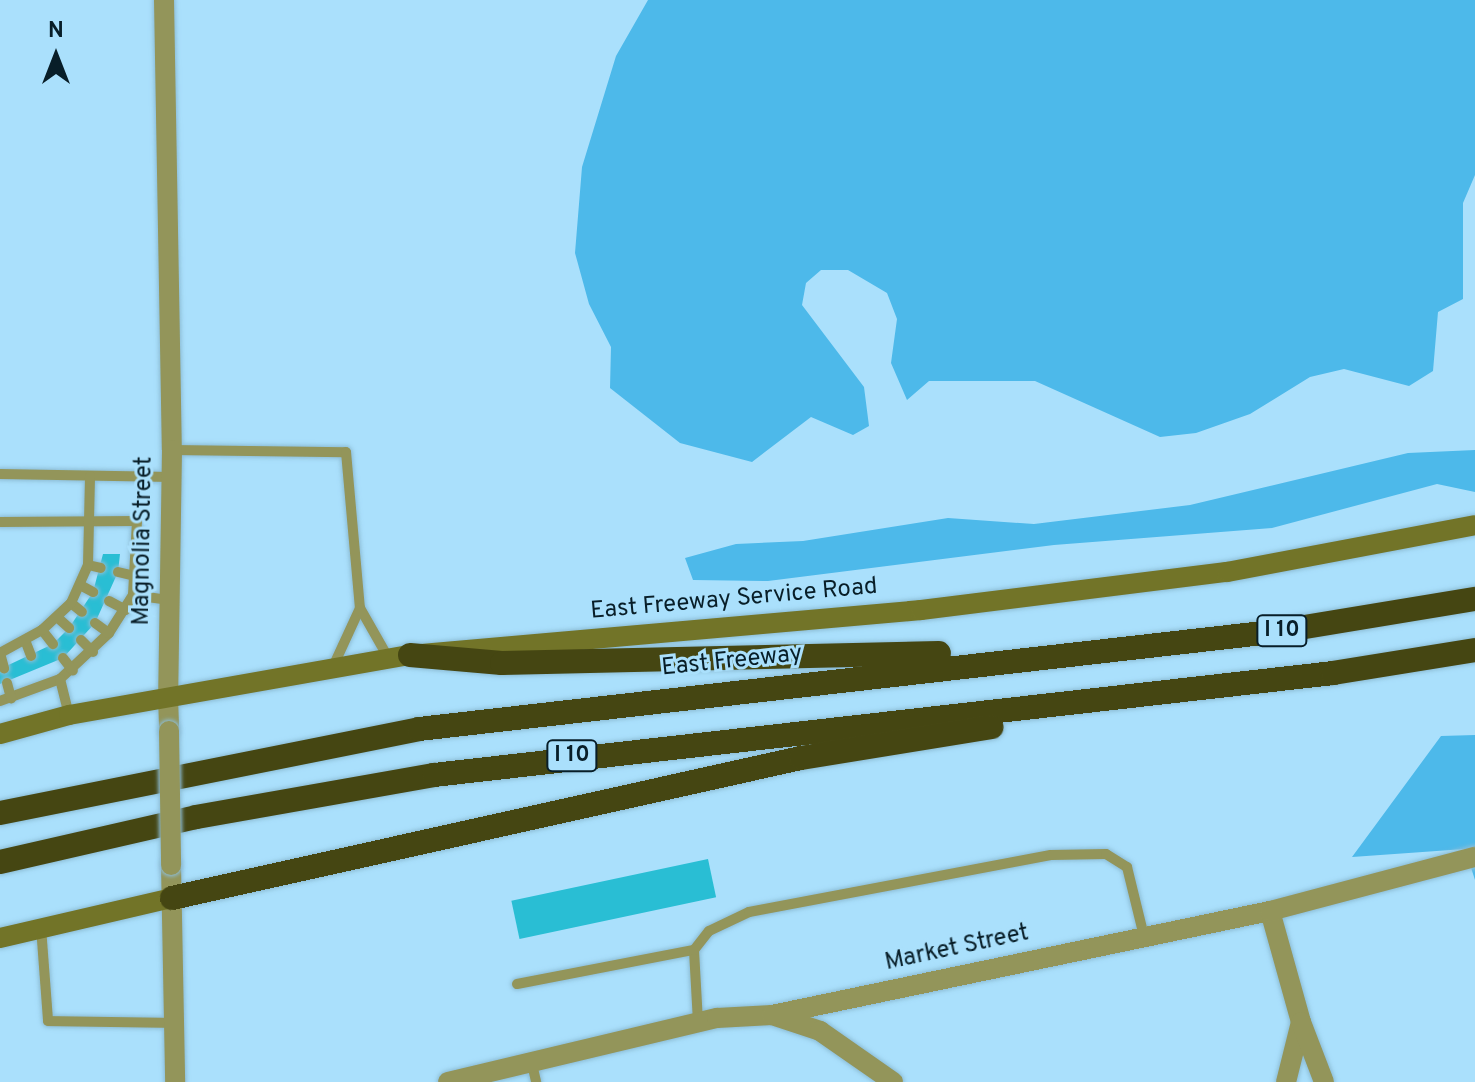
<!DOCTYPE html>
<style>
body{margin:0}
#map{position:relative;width:1475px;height:1082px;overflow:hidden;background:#aae0fc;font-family:Overpass,sans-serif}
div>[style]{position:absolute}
.water>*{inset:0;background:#4db9ea}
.building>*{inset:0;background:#29bed4;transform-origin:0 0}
.roads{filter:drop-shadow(0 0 2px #8dbdd6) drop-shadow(0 0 2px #8dbdd6)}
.service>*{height:10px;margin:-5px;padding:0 5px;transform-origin:5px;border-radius:5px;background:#93955a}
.minor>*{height:20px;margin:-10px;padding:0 10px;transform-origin:10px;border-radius:10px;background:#93955a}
.tertiary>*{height:20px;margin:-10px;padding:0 10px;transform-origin:10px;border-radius:10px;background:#93955a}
.secondary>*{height:20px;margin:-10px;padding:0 10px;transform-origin:10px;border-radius:10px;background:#727428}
.motorway>*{height:24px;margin:-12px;padding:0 12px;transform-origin:12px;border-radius:12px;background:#454612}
.bridges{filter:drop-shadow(0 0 2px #8dbdd6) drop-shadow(0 0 2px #8dbdd6)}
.tertiary-bridge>*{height:20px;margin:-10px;padding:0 10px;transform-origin:10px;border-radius:10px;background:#93955a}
span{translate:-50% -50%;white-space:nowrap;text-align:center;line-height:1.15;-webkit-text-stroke:6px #aae0fc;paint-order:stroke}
.shield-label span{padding:2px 6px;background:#aae0fc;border:2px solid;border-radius:6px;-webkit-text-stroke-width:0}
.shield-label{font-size:22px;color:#081e28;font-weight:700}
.street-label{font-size:24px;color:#081e28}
.north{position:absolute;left:16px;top:16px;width:80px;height:80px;-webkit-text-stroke:6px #aae0fc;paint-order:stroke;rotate:0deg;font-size:22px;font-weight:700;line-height:32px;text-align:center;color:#081e28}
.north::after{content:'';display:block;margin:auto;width:28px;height:36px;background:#081e28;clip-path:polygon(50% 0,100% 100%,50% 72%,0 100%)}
</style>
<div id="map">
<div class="water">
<i style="clip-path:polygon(648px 0,1475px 0,1475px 175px,1463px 203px,1463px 299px,1438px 312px,1433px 371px,1409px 386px,1344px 369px,1310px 377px,1250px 414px,1196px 433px,1160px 437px,1035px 381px,929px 381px,907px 400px,891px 363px,897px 319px,887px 293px,848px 270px,821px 270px,806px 283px,802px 305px,864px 387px,869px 426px,853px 435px,811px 417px,752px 462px,680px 443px,610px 388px,611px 347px,589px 304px,575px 253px,582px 167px,616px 56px)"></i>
<i style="clip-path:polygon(1475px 450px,1475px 492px,1437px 484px,1272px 528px,1054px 545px,768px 581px,693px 580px,685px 558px,736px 544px,803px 541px,948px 518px,1034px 524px,1190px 505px,1408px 453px)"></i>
<i style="clip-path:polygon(1475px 735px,1475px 880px,1465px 849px,1352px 857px,1441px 736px)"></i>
</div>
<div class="building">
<i style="clip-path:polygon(103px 554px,120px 554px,118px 572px,95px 623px,63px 658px,0 684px,0 669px,53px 644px,69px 628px,93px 592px)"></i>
<i style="left:708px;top:859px;width:39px;height:201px;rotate:78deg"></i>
</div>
<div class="roads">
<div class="service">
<i style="left:172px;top:450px;width:174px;rotate:0.7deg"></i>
<i style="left:346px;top:452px;width:157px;rotate:84.9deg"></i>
<i style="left:360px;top:608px;width:67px;rotate:114.7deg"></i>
<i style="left:0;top:474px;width:172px;rotate:1deg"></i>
<i style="left:0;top:522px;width:137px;rotate:-0.4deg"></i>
<i style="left:137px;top:521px;width:74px;rotate:93.1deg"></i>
<i style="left:133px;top:595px;width:45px;rotate:122.3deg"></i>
<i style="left:109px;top:633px;width:67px;rotate:136.8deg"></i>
<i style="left:60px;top:679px;width:64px;rotate:159.9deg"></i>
<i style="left:88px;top:565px;width:13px;rotate:13deg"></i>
<i style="left:118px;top:572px;width:18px;rotate:13deg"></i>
<i style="left:80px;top:585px;width:15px;rotate:28deg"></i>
<i style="left:133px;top:595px;width:37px;rotate:8deg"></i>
<i style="left:109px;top:601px;width:19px;rotate:28deg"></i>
<i style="left:71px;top:603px;width:14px;rotate:39deg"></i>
<i style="left:360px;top:608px;width:59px;rotate:60.4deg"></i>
<i style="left:58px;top:618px;width:15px;rotate:42deg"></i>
<i style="left:95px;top:623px;width:17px;rotate:36deg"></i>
<i style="left:42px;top:630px;width:18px;rotate:52deg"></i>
<i style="left:25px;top:640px;width:17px;rotate:69deg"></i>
<i style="left:81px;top:640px;width:17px;rotate:45deg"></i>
<i style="left:0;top:653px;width:48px;rotate:-28.7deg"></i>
<i style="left:42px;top:630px;width:40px;rotate:-43deg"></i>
<i style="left:71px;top:603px;width:42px;rotate:-65.9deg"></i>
<i style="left:88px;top:565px;width:89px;rotate:-88.7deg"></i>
<i style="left:0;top:653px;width:16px;rotate:75deg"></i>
<i style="left:63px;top:658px;width:16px;rotate:52deg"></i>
<i style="left:60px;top:679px;width:37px;rotate:76deg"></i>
<i style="left:7px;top:683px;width:16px;rotate:75deg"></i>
<i style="left:41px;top:927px;width:94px;rotate:85.7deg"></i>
<i style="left:48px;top:1021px;width:126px;rotate:0.9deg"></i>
<i style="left:517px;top:984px;width:180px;rotate:-10.9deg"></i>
<i style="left:698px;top:1022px;width:72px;rotate:-93.2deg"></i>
<i style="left:694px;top:950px;width:24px;rotate:-52deg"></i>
<i style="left:709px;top:931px;width:44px;rotate:-25.4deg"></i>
<i style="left:749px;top:912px;width:307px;rotate:-10.7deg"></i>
<i style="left:1051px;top:855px;width:55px;rotate:-1deg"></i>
<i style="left:1106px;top:854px;width:25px;rotate:32deg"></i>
<i style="left:1127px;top:867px;width:71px;rotate:76.2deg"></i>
<i style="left:532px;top:1064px;width:18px;rotate:77deg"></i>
</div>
<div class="minor">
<i style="left:164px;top:0;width:450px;rotate:89deg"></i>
<i style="left:172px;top:450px;width:247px;rotate:90.9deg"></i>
<i style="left:1270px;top:911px;width:115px;rotate:74.4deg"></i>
<i style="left:1301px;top:1022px;width:62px;rotate:104deg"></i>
<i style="left:772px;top:1015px;width:51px;rotate:18.4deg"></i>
<i style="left:820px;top:1031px;width:89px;rotate:34.9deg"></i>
<i style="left:1301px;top:1022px;width:64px;rotate:69deg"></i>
</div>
<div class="tertiary">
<i style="left:168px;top:697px;width:34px;rotate:88deg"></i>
<i style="left:171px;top:865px;width:217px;rotate:88.9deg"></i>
<i style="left:448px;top:1082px;width:277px;rotate:-13.4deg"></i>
<i style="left:717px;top:1018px;width:55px;rotate:-3.1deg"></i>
<i style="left:772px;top:1015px;width:509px;rotate:-11.8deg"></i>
<i style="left:1270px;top:911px;width:212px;rotate:-14.8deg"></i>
</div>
<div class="secondary">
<i style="left:0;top:734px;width:72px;rotate:-15.4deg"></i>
<i style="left:69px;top:715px;width:346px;rotate:-10deg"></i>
<i style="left:410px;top:655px;width:513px;rotate:-5.03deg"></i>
<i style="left:921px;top:610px;width:308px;rotate:-7.1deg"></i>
<i style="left:1227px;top:572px;width:252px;rotate:-10.7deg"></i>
<i style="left:0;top:938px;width:177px;rotate:-13.1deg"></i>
</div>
<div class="motorway">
<i style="left:410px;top:655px;width:92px;rotate:5deg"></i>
<i style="left:502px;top:663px;width:437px;rotate:-1.3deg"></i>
<i style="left:0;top:813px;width:427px;rotate:-11.3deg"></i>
<i style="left:419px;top:729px;width:868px;rotate:-6.49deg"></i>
<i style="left:1281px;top:631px;width:197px;rotate:-9.4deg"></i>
<i style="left:0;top:862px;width:201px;rotate:-12.9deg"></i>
<i style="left:196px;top:817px;width:242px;rotate:-10deg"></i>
<i style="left:434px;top:775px;width:905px;rotate:-6.47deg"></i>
<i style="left:1333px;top:673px;width:144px;rotate:-9.2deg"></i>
<i style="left:172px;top:898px;width:644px;rotate:-12.55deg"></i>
<i style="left:801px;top:758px;width:193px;rotate:-9.2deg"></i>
</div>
</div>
<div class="bridges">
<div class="tertiary-bridge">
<i style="left:169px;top:731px;width:134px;rotate:89.1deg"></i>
</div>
</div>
<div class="shield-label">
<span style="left:1282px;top:631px">I 10</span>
<span style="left:572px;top:756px">I 10</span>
</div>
<div class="street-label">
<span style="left:144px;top:541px;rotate:-89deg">Magnolia Street</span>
<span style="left:734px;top:600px;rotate:-5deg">East Freeway Service Road</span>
<span style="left:732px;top:662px;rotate:-6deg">East Freeway</span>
<span style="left:957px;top:949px;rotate:-12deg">Market Street</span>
</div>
<div class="north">N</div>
</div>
